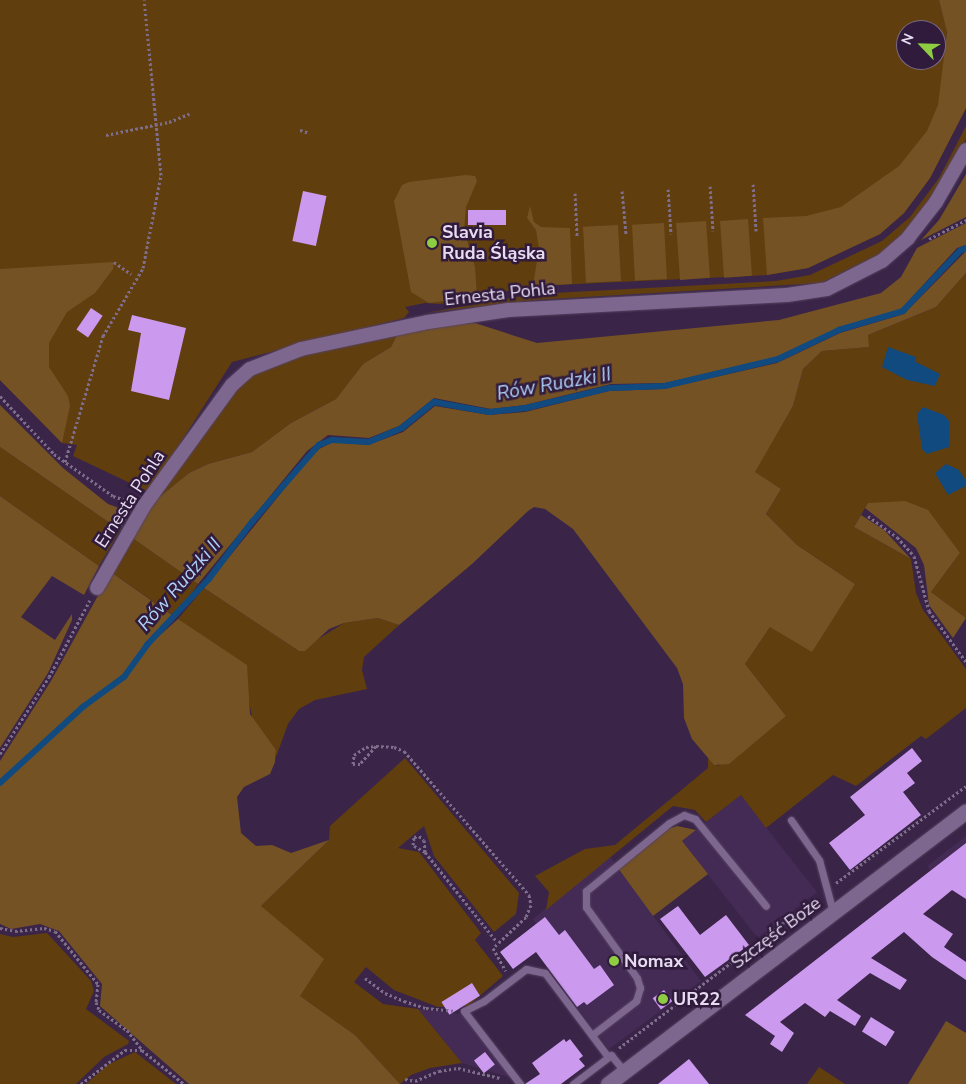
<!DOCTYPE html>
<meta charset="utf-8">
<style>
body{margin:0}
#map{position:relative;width:966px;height:1084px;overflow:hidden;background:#3a2548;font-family:"Nunito Sans",sans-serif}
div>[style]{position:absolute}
.built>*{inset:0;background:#442b55;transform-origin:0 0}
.green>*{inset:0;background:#613e0d;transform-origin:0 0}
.forest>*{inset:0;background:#755224;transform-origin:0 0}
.water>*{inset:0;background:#114a7e}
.stream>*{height:5.5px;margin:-2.75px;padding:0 2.75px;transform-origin:2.75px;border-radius:2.75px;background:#114a7e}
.building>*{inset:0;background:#cb99ee;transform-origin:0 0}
.path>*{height:3px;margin-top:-1.5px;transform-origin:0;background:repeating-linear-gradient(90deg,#7e6d8b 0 2.5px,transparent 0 5px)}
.roads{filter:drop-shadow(0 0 1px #554361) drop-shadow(0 0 1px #554361)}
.service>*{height:7px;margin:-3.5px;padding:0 3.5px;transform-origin:3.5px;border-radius:3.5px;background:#7e678e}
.minor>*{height:14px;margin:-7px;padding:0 7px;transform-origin:7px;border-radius:7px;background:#7e678e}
.tertiary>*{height:15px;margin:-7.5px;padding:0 7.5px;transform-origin:7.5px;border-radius:7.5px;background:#7e678e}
.dots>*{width:14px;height:14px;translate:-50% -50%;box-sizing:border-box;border:2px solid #301b3d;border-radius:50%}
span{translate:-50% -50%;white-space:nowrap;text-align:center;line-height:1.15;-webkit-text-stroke:5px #301b3d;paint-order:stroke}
.poi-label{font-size:18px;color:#e8dcf2;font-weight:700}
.left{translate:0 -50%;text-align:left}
.street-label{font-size:18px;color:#e8dcf2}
.water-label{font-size:19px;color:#afd1f6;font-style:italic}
.north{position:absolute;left:896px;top:20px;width:50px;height:50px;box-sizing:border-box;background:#301b3d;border:1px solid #7a6885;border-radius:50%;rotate:294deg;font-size:14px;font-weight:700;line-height:20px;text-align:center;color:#e8dcf2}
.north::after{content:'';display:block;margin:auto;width:18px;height:22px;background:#8ecd42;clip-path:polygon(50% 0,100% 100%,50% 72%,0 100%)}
</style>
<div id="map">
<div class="built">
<i style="left:741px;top:795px;width:123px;height:75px;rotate:52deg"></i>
<i style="clip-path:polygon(966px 836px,966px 898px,941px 883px,927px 866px)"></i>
<i style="clip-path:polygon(610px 857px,701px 981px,609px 1049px,536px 952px,513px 969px,500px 952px,536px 924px,533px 919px)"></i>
<i style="clip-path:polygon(418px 1009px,461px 1014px,512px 1078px,462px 1063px)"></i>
</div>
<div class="green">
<i style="clip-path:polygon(evenodd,0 0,939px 0,947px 31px,941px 89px,966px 108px,930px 178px,904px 213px,880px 234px,808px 268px,767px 275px,533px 286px,440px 304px,425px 303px,405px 307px,409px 312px,404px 318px,232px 362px,149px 492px,73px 456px,77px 445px,62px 443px,0 380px,0 0,906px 30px,936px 30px,936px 60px,906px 60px,906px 30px)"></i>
<i style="clip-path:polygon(966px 126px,966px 139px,945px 180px,913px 225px,884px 252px,821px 283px,535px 300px,425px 313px,535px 294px,776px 281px,810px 275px,882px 241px,910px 217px,939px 178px)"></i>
<i style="clip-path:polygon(966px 273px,966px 618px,931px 592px,960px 553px,868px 503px,854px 527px,911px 559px,916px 593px,923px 610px,966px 669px,966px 708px,926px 739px,921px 736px,856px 786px,833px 775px,766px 828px,741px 795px,706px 822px,695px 810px,673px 806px,546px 910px,549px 892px,535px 876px,585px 849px,615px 845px,708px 768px,708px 758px,718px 766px,786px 716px,745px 664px,770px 627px,855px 584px,797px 545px,766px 514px,781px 489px,754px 472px,793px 406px,803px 369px,822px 351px,868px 347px,868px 335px,936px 307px)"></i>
<i style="clip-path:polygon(397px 335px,391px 347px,363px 364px,336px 399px,291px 423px,252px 452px,208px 464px,189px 473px,157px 499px,235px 388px,253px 373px,303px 353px)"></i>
<i style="clip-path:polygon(0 447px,120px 530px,99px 566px,0 496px)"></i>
<i style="left:131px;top:537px;width:82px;height:40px;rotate:35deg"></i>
<i style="clip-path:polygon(204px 588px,299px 651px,344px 623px,378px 618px,399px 625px,364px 657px,362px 670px,367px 689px,315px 700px,299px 709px,288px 724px,276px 757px,276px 750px,253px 722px,247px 691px,178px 619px)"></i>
<i style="clip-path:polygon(405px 758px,519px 893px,516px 914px,494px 932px,434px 856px,424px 826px,398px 848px,419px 852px,481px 933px,475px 940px,503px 976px,468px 1006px,438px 1007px,394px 990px,366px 967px,354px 982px,383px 1004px,418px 1009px,462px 1063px,430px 1068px,411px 1075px,400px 1084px,355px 1035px,300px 996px,261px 906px,329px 840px,330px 826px)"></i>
<i style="clip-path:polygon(47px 933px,91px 981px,94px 991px,86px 1009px,129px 1041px,128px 1044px,104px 1057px,76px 1084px,0 1084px,0 934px,13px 937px)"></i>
<i style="clip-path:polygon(135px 1052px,176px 1084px,86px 1084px,107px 1065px)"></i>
<i style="clip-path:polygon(819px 1067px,845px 1084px,807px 1084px)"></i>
</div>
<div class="forest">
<i style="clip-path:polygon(939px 0,966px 0,966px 108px,930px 178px,904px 213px,880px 234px,808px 268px,767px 275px,763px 218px,806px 216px,841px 207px,899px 166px,927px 131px,938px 105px,947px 32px)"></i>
<i style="clip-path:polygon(966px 174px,966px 217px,921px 240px,939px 220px)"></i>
<i style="clip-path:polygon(466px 175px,475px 176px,477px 181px,466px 207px,464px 230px,475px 267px,477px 297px,429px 303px,411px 292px,394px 201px,402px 185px,409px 182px)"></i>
<i style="clip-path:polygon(530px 206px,534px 222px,541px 227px,570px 228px,572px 284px,533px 286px,539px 248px,536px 230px,527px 218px)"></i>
<i style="left:748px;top:219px;width:57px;height:28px;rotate:86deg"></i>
<i style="left:706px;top:221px;width:57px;height:30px;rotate:86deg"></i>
<i style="left:664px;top:223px;width:56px;height:32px;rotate:87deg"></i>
<i style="clip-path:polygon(966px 223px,966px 245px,957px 248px,901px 309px,841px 327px,777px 357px,665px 383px,611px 384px,525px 405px,491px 409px,434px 398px,399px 426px,369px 438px,328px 435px,307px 451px,198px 584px,131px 537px,157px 499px,189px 473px,208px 464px,252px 452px,291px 423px,336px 399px,363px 364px,391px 347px,397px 335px,429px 326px,475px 323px,537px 343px,779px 320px,881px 293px,901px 277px,917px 248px)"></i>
<i style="left:618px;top:225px;width:56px;height:35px;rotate:87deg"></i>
<i style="clip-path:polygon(966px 251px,966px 273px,936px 307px,868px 335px,869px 347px,822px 351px,803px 369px,793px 406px,755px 472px,781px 489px,766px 514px,797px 545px,855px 584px,812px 652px,770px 627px,745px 664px,786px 716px,729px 764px,714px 765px,692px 739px,684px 718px,683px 684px,677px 668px,573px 529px,545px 509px,534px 507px,528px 511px,472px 564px,399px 625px,378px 618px,344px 623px,329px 629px,305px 651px,299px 651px,204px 588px,303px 466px,319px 449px,333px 442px,368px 445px,403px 432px,435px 406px,489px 415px,525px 412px,609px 391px,663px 389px,777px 363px,840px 333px,904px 314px)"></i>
<i style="clip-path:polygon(114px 262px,113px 269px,95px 293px,67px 312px,49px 343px,49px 367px,68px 396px,70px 406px,62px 443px,0 380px,0 269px)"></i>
<i style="clip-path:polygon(0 405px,63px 468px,108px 504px,130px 512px,120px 530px,0 447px)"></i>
<i style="clip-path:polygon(0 496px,99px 566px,84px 595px,52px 576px,21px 617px,55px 640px,72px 614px,72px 620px,48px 673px,0 748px)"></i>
<i style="clip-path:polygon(905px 501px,928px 510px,960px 553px,931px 592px,966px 618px,953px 638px,929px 605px,924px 565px,916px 548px,865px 508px,868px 503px)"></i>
<i style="clip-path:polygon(861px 515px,884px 530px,911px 559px,854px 527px)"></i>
<i style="clip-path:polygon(111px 572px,172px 615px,146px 642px,123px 676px,83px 705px,0 781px,0 761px,51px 681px)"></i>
<i style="clip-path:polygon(178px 619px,247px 665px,250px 714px,276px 750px,275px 762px,270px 774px,244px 787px,237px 797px,241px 833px,256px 846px,272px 845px,291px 853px,329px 840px,261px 906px,324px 959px,300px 996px,355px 1035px,400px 1084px,189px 1084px,100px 1006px,102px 984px,59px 931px,40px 924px,11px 929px,0 924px,0 786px,85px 707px,126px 677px,148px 646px)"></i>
<i style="clip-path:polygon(677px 826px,696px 830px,682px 841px,708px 874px,653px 916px,618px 868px,668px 829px)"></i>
<i style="clip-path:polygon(946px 1021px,966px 1033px,966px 1084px,908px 1084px)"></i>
</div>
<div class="water">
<i style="clip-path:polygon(888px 347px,916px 357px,916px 362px,940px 374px,935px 386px,907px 380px,882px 367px)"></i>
<i style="clip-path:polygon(923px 407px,944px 415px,949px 421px,949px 447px,927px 454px,922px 449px,917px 414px)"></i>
<i style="clip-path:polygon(946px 464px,959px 470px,966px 481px,966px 486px,948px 495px,935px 473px)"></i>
</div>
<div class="stream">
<i style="left:0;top:783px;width:113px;rotate:-42.5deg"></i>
<i style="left:83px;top:707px;width:51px;rotate:-36.2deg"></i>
<i style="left:124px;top:677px;width:39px;rotate:-54deg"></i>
<i style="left:147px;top:645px;width:91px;rotate:-46.8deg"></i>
<i style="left:209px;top:579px;width:71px;rotate:-53deg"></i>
<i style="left:252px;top:522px;width:102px;rotate:-49deg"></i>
<i style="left:319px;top:445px;width:14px;rotate:-21deg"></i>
<i style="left:332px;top:440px;width:37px;rotate:3deg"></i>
<i style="left:369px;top:442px;width:36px;rotate:-23deg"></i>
<i style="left:402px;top:428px;width:41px;rotate:-39.1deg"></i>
<i style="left:434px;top:402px;width:56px;rotate:10.3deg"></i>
<i style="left:489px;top:412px;width:37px;rotate:-6deg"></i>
<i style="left:526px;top:408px;width:86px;rotate:-13.4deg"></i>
<i style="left:610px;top:388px;width:55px;rotate:-2.1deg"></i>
<i style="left:665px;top:386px;width:116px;rotate:-13.4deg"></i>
<i style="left:778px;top:359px;width:68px;rotate:-25.4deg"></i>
<i style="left:839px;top:330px;width:67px;rotate:-16.5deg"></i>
<i style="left:903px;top:311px;width:83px;rotate:-46.5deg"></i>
<i style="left:960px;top:251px;width:7px;rotate:-27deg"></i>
</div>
<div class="building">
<i style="left:303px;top:191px;width:24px;height:51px;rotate:12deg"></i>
<i style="left:468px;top:210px;width:38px;height:15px"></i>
<i style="left:91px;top:308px;width:14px;height:26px;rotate:34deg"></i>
<i style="clip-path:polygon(132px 315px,186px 328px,169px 400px,131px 391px,141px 333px,128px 330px)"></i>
<i style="clip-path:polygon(912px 748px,922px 761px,907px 773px,915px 783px,903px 792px,921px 815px,850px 870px,829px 843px,865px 815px,850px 797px)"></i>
<i style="clip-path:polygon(966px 843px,966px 899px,952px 890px,923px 914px,953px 934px,944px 947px,966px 962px,966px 980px,932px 957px,904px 932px,871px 958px,907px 980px,900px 990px,870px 973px,837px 1000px,861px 1016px,855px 1026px,830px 1011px,825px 1017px,805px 1003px,780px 1022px,794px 1033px,782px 1052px,770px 1044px,775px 1036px,745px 1015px)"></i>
<i style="clip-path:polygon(678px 906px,700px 935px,726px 915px,749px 945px,705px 977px,660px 919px)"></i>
<i style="clip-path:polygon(545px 917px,559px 935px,565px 930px,594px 969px,600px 965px,614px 985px,587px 1005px,584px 1002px,577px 1007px,536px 952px,513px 969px,500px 952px)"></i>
<i style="left:472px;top:983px;width:15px;height:36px;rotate:58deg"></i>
<i style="left:664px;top:990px;width:14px;height:14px;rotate:54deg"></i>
<i style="left:871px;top:1017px;width:28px;height:17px;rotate:32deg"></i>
<i style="clip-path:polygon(564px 1039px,566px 1042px,570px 1039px,583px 1056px,579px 1059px,585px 1066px,561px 1084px,525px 1084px,540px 1074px,532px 1063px)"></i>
<i style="left:485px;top:1052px;width:16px;height:14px;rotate:52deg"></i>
<i style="clip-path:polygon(689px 1059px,709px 1084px,658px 1084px)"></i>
</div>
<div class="path">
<i style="left:300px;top:130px;width:10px;rotate:17deg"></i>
<i style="left:106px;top:135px;width:64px;rotate:-11.7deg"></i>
<i style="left:169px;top:122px;width:22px;rotate:-22deg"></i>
<i style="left:753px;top:184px;width:47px;rotate:86.3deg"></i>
<i style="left:710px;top:186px;width:45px;rotate:86.2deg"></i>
<i style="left:668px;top:189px;width:45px;rotate:86.2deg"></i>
<i style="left:622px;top:191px;width:43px;rotate:84.7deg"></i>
<i style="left:575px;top:193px;width:43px;rotate:87.3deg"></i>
<i style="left:929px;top:239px;width:42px;rotate:-27.2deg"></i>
<i style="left:114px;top:262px;width:21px;rotate:35deg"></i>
<i style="left:0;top:396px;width:79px;rotate:47deg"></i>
<i style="left:54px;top:454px;width:72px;rotate:35.4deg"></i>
<i style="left:113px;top:496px;width:17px;rotate:17deg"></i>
<i style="left:65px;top:462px;width:132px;rotate:-73.2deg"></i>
<i style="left:103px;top:336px;width:79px;rotate:-59.5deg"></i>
<i style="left:143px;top:268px;width:95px;rotate:-79deg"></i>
<i style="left:161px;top:175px;width:176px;rotate:-95.5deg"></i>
<i style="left:868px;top:516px;width:36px;rotate:36deg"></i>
<i style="left:897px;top:537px;width:25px;rotate:48deg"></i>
<i style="left:914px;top:556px;width:57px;rotate:74.7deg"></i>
<i style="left:929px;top:611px;width:63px;rotate:54deg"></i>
<i style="left:376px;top:746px;width:24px;rotate:132deg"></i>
<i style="left:360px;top:764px;width:7px;rotate:180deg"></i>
<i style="left:353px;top:764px;width:9px;rotate:-84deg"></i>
<i style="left:354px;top:755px;width:14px;rotate:-34deg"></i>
<i style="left:366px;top:747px;width:10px;rotate:-6deg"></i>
<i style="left:376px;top:746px;width:18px;rotate:3deg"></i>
<i style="left:394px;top:747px;width:11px;rotate:22deg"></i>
<i style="left:404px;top:751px;width:191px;rotate:49deg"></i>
<i style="left:529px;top:895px;width:10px;rotate:79deg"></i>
<i style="left:531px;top:905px;width:13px;rotate:113deg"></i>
<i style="left:526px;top:917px;width:45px;rotate:136.8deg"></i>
<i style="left:493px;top:948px;width:26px;rotate:61deg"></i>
<i style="left:0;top:754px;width:91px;rotate:-57.5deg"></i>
<i style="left:49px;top:677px;width:87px;rotate:-62deg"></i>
<i style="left:425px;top:852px;width:14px;rotate:-150deg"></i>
<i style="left:413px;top:845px;width:8px;rotate:-83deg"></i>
<i style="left:414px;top:837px;width:5px;rotate:-11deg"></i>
<i style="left:419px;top:836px;width:6px;rotate:39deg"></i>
<i style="left:424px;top:840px;width:12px;rotate:85deg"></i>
<i style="left:425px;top:852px;width:115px;rotate:51.3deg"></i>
<i style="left:836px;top:883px;width:162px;rotate:-36.7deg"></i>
<i style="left:0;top:928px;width:15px;rotate:11deg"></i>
<i style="left:15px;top:931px;width:29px;rotate:-6deg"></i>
<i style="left:44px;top:928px;width:11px;rotate:15deg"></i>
<i style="left:55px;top:931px;width:68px;rotate:50.9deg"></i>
<i style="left:98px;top:984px;width:18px;rotate:96deg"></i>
<i style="left:96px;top:1002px;width:9px;rotate:69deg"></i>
<i style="left:99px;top:1010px;width:34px;rotate:36deg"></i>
<i style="left:127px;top:1030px;width:25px;rotate:53deg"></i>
<i style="left:142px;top:1050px;width:54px;rotate:39deg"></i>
<i style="left:365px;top:978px;width:25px;rotate:37deg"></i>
<i style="left:385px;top:993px;width:21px;rotate:23deg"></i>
<i style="left:404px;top:1001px;width:23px;rotate:18deg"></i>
<i style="left:426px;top:1008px;width:27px;rotate:6deg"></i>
<i style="left:619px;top:1048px;width:249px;rotate:-37.3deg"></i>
<i style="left:405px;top:1079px;width:10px;rotate:11deg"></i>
<i style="left:415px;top:1081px;width:26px;rotate:-23deg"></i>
<i style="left:439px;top:1071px;width:19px;rotate:-9deg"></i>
<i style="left:458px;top:1068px;width:43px;rotate:13.4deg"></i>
<i style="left:81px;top:1084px;width:56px;rotate:-37.7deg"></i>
<i style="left:125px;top:1050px;width:17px"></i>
</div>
<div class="roads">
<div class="service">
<i style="left:791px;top:820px;width:49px;rotate:55deg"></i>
<i style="left:819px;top:860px;width:54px;rotate:74.9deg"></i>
<i style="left:592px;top:1035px;width:56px;rotate:-37.7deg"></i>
<i style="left:636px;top:1001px;width:14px;rotate:-73deg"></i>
<i style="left:640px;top:988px;width:10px;rotate:-107deg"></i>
<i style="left:637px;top:978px;width:87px;rotate:-125.7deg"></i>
<i style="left:586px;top:907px;width:16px;rotate:-90deg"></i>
<i style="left:586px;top:891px;width:107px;rotate:-39.3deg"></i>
<i style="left:669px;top:823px;width:17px;rotate:-28deg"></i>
<i style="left:684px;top:815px;width:12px;rotate:20deg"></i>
<i style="left:695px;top:819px;width:112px;rotate:50.8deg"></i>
<i style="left:520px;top:1084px;width:92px;rotate:-127.5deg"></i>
<i style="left:464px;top:1011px;width:22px;rotate:-27deg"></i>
<i style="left:484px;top:1001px;width:53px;rotate:-37.3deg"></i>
<i style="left:526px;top:969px;width:19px;rotate:12deg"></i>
<i style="left:545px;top:973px;width:105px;rotate:53.1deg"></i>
<i style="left:573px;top:1084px;width:48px;rotate:-37.3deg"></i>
<i style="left:611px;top:1055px;width:21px;rotate:51deg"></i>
</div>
<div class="minor">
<i style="left:97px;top:588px;width:95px;rotate:-60.2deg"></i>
<i style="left:144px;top:506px;width:150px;rotate:-54deg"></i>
<i style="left:232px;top:385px;width:24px;rotate:-42deg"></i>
<i style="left:250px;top:369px;width:55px;rotate:-21.4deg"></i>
<i style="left:301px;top:349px;width:130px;rotate:-12deg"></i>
<i style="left:428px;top:322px;width:81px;rotate:-8.5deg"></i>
<i style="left:508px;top:310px;width:279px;rotate:-3.1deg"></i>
<i style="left:787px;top:295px;width:40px;rotate:-8.5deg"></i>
<i style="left:827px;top:289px;width:62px;rotate:-27deg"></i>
<i style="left:882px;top:261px;width:35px;rotate:-41deg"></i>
<i style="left:908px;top:238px;width:46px;rotate:-52.1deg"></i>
<i style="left:936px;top:202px;width:60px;rotate:-60deg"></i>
</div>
<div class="tertiary">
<i style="left:608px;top:1084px;width:450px;rotate:-37.3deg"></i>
</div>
</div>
<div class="dots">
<i style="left:432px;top:243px;background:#8ecd42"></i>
<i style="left:614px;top:961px;background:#8ecd42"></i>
<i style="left:663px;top:999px;background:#8ecd42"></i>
</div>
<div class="poi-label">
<span class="left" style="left:442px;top:243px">Slavia<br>Ruda Śląska</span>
<span class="left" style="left:624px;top:961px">Nomax</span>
<span class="left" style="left:673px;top:999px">UR22</span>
</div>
<div class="street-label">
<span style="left:500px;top:294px;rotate:-6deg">Ernesta Pohla</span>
<span style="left:130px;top:499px;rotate:-57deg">Ernesta Pohla</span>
<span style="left:776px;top:933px;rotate:-37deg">Szczęść Boże</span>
</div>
<div class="water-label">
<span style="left:554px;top:385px;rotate:-10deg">Rów Rudzki II</span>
<span style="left:180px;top:585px;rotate:-49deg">Rów Rudzki II</span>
</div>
<div class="north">N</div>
</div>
